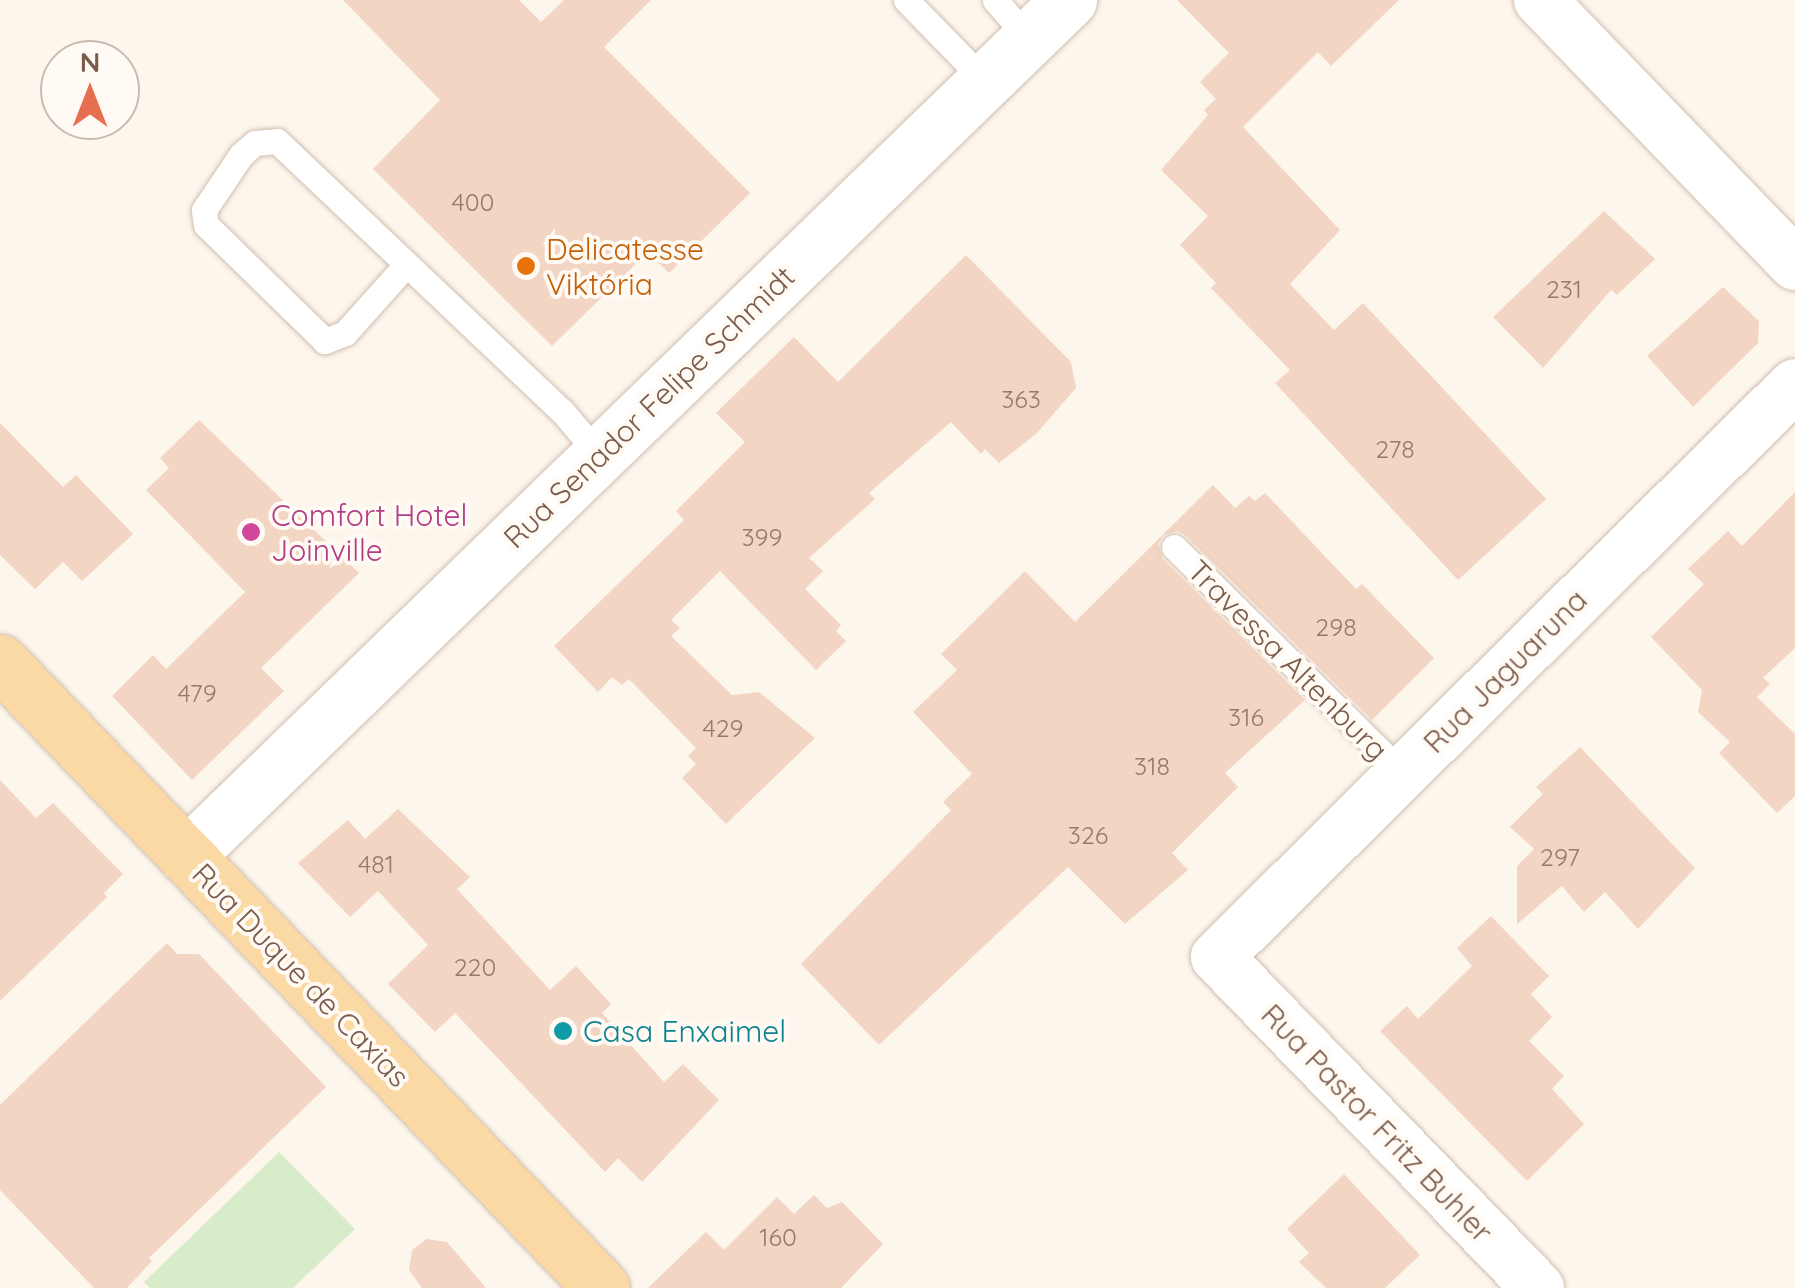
<!DOCTYPE html>
<meta charset="utf-8">
<style>
body{margin:0}
#map{position:relative;width:1795px;height:1288px;overflow:hidden;background:#fdf6ec;font-family:Quicksand,sans-serif}
div>[style]{position:absolute}
.green>*{inset:0;background:#d8ecc9}
.building>*{inset:0;background:#f3d5c3}
.roads{filter:drop-shadow(0 0 2px #d1beb0) drop-shadow(0 0 2px #d1beb0)}
.service>*{height:25px;margin:-12.5px;padding:0 12.5px;transform-origin:12.5px;border-radius:12.5px;background:#fff}
.minor>*{height:52px;margin:-26px;padding:0 26px;transform-origin:26px;border-radius:26px;background:#fff}
.secondary>*{height:55px;margin:-27.5px;padding:0 27.5px;transform-origin:27.5px;border-radius:27.5px;background:#fff}
.primary>*{height:55px;margin:-27.5px;padding:0 27.5px;transform-origin:27.5px;border-radius:27.5px;background:#fbd9a5}
.dots>*{width:28px;height:28px;translate:-50% -50%;box-sizing:border-box;border:5px solid #fffaf3;border-radius:50%}
span{translate:-50% -50%;white-space:nowrap;text-align:center;line-height:1.15;-webkit-text-stroke:8px #fffaf3;paint-order:stroke}
.number-label{font-size:25px;color:#987a6a}
.number-label span{-webkit-text-stroke-width:0}
.food-label{font-size:30px;color:#c56008}
.left{translate:0 -50%;text-align:left}
.street-label{font-size:30px;color:#7a5c4d}
.hotel-label{font-size:30px;color:#b23c85}
.culture-label{font-size:30px;color:#0d838f}
.north{position:absolute;left:40px;top:40px;width:100px;height:100px;box-sizing:border-box;background:#fffaf3;border:2px solid #cabbb1;border-radius:50%;rotate:0deg;font-size:28px;font-weight:700;line-height:40px;text-align:center;color:#7a5c4d}
.north::after{content:'';display:block;margin:auto;width:35px;height:45px;background:#e76f51;clip-path:polygon(50% 0,100% 100%,50% 72%,0 100%)}
</style>
<div id="map">
<div class="green">
<i style="clip-path:polygon(279px 1152px,355px 1229px,293px 1288px,150px 1288px,144px 1282px)"></i>
</div>
<div class="building">
<i style="clip-path:polygon(343px 0,519px 0,541px 22px,564px 0,651px 0,604px 47px,750px 193px,669px 273px,648px 252px,552px 346px,373px 169px,440px 100px)"></i>
<i style="clip-path:polygon(1177px 0,1399px 0,1331px 66px,1318px 52px,1243px 127px,1340px 230px,1290px 284px,1334px 330px,1363px 303px,1546px 499px,1458px 580px,1275px 383px,1290px 370px,1211px 288px,1216px 283px,1180px 245px,1208px 216px,1161px 170px,1208px 115px,1204px 110px,1216px 99px,1200px 82px,1229px 53px)"></i>
<i style="clip-path:polygon(1604px 211px,1655px 259px,1617px 295px,1611px 290px,1543px 368px,1493px 317px)"></i>
<i style="clip-path:polygon(966px 255px,1071px 362px,1076px 388px,1036px 434px,999px 463px,985px 449px,981px 454px,951px 422px,869px 493px,875px 499px,809px 558px,823px 571px,805px 589px,841px 625px,836px 631px,846px 641px,816px 670px,720px 571px,671px 620px,680px 628px,671px 636px,732px 695px,759px 692px,815px 738px,726px 824px,682px 778px,696px 764px,688px 756px,696px 748px,629px 679px,622px 685px,612px 677px,598px 692px,554px 646px,684px 520px,676px 511px,745px 442px,716px 413px,794px 337px,838px 382px)"></i>
<i style="clip-path:polygon(1723px 287px,1759px 321px,1758px 343px,1693px 407px,1647px 356px)"></i>
<i style="clip-path:polygon(199px 420px,359px 573px,261px 668px,284px 691px,192px 780px,112px 696px,153px 655px,166px 669px,245px 592px,146px 490px,169px 468px,160px 458px)"></i>
<i style="clip-path:polygon(0 423px,63px 487px,76px 475px,133px 534px,82px 581px,63px 562px,35px 589px,0 555px)"></i>
<i style="clip-path:polygon(1213px 485px,1235px 508px,1249px 496px,1255px 501px,1265px 493px,1356px 589px,1362px 584px,1434px 658px,1372px 720px,1185px 535px,1177px 531px,1163px 535px,1158px 544px,1163px 559px,1305px 700px,1225px 773px,1238px 787px,1172px 853px,1188px 870px,1125px 924px,1068px 867px,879px 1045px,801px 964px,951px 810px,943px 802px,972px 774px,913px 712px,957px 670px,941px 654px,1025px 571px,1075px 622px)"></i>
<i style="clip-path:polygon(1795px 492px,1795px 648px,1763px 678px,1770px 684px,1757px 697px,1795px 734px,1795px 796px,1777px 813px,1719px 753px,1730px 742px,1698px 712px,1702px 690px,1651px 637px,1704px 584px,1688px 569px,1728px 531px,1742px 546px)"></i>
<i style="clip-path:polygon(1580px 747px,1695px 868px,1638px 929px,1605px 892px,1584px 912px,1562px 886px,1517px 924px,1517px 866px,1534px 849px,1510px 827px,1543px 794px,1536px 787px)"></i>
<i style="clip-path:polygon(0 780px,36px 818px,53px 803px,123px 874px,104px 893px,107px 897px,0 1001px)"></i>
<i style="clip-path:polygon(398px 809px,470px 877px,457px 889px,550px 990px,576px 966px,611px 1004px,602px 1013px,664px 1082px,683px 1064px,719px 1100px,642px 1182px,618px 1158px,605px 1172px,455px 1013px,435px 1032px,388px 984px,428px 945px,378px 891px,350px 917px,298px 863px,348px 820px,365px 839px)"></i>
<i style="clip-path:polygon(1491px 916px,1549px 976px,1531px 994px,1552px 1017px,1529px 1041px,1564px 1076px,1552px 1089px,1584px 1124px,1527px 1181px,1380px 1031px,1407px 1006px,1418px 1019px,1472px 966px,1457px 948px)"></i>
<i style="clip-path:polygon(167px 943px,177px 954px,199px 954px,326px 1087px,149px 1258px,152px 1261px,127px 1288px,94px 1288px,0 1190px,0 1105px)"></i>
<i style="clip-path:polygon(1344px 1174px,1420px 1255px,1385px 1288px,1326px 1288px,1299px 1262px,1309px 1253px,1287px 1229px)"></i>
<i style="clip-path:polygon(814px 1195px,827px 1208px,842px 1202px,883px 1244px,841px 1288px,648px 1288px,706px 1232px,724px 1250px,777px 1197px,794px 1214px)"></i>
<i style="clip-path:polygon(427px 1239px,447px 1242px,486px 1288px,422px 1288px,409px 1270px,412px 1250px)"></i>
</div>
<div class="roads">
<div class="service">
<i style="left:906px;top:0;width:115px;rotate:45.7deg"></i>
<i style="left:995px;top:0;width:52px;rotate:48.9deg"></i>
<i style="left:405px;top:266px;width:90px;rotate:131.8deg"></i>
<i style="left:345px;top:333px;width:22px;rotate:158deg"></i>
<i style="left:325px;top:341px;width:166px;rotate:-135.7deg"></i>
<i style="left:206px;top:225px;width:15px;rotate:-98deg"></i>
<i style="left:204px;top:210px;width:66px;rotate:-56.1deg"></i>
<i style="left:241px;top:155px;width:18px;rotate:-41deg"></i>
<i style="left:255px;top:143px;width:22px;rotate:-5deg"></i>
<i style="left:277px;top:141px;width:393px;rotate:43.5deg"></i>
<i style="left:562px;top:411px;width:59px;rotate:49.8deg"></i>
<i style="left:1174px;top:547px;width:321px;rotate:44.7deg"></i>
</div>
<div class="minor">
<i style="left:1540px;top:0;width:367px;rotate:46deg"></i>
<i style="left:1538px;top:1288px;width:461px;rotate:-134.1deg"></i>
<i style="left:1217px;top:957px;width:813px;rotate:-44.7deg"></i>
</div>
<div class="secondary">
<i style="left:186px;top:856px;width:1230px;rotate:-44.11deg"></i>
</div>
<div class="primary">
<i style="left:0;top:662px;width:868px;rotate:46.12deg"></i>
</div>
</div>
<div class="dots">
<i style="left:526px;top:266px;background:#e8710a"></i>
<i style="left:251px;top:532px;background:#d1479c"></i>
<i style="left:563px;top:1031px;background:#0f9aa8"></i>
</div>
<div class="number-label">
<span style="left:473px;top:202px">400</span>
<span style="left:1564px;top:289px">231</span>
<span style="left:1021px;top:399px">363</span>
<span style="left:1395px;top:449px">278</span>
<span style="left:762px;top:537px">399</span>
<span style="left:1336px;top:627px">298</span>
<span style="left:197px;top:693px">479</span>
<span style="left:1246px;top:717px">316</span>
<span style="left:723px;top:728px">429</span>
<span style="left:1152px;top:766px">318</span>
<span style="left:1088px;top:835px">326</span>
<span style="left:1560px;top:857px">297</span>
<span style="left:376px;top:864px">481</span>
<span style="left:475px;top:967px">220</span>
<span style="left:778px;top:1237px">160</span>
</div>
<div class="food-label">
<span class="left" style="left:546px;top:266px">Delicatesse<br>Viktória</span>
</div>
<div class="street-label">
<span style="left:649px;top:407px;rotate:-44deg">Rua Senador Felipe Schmidt</span>
<span style="left:1288px;top:660px;rotate:45deg">Travessa Altenburg</span>
<span style="left:1505px;top:671px;rotate:-45deg">Rua Jaguaruna</span>
<span style="left:301px;top:975px;rotate:46deg">Rua Duque de Caxias</span>
<span style="left:1377px;top:1123px;rotate:46deg">Rua Pastor Fritz Buhler</span>
</div>
<div class="hotel-label">
<span class="left" style="left:271px;top:532px">Comfort Hotel<br>Joinville</span>
</div>
<div class="culture-label">
<span class="left" style="left:583px;top:1031px">Casa Enxaimel</span>
</div>
<div class="north">N</div>
</div>
